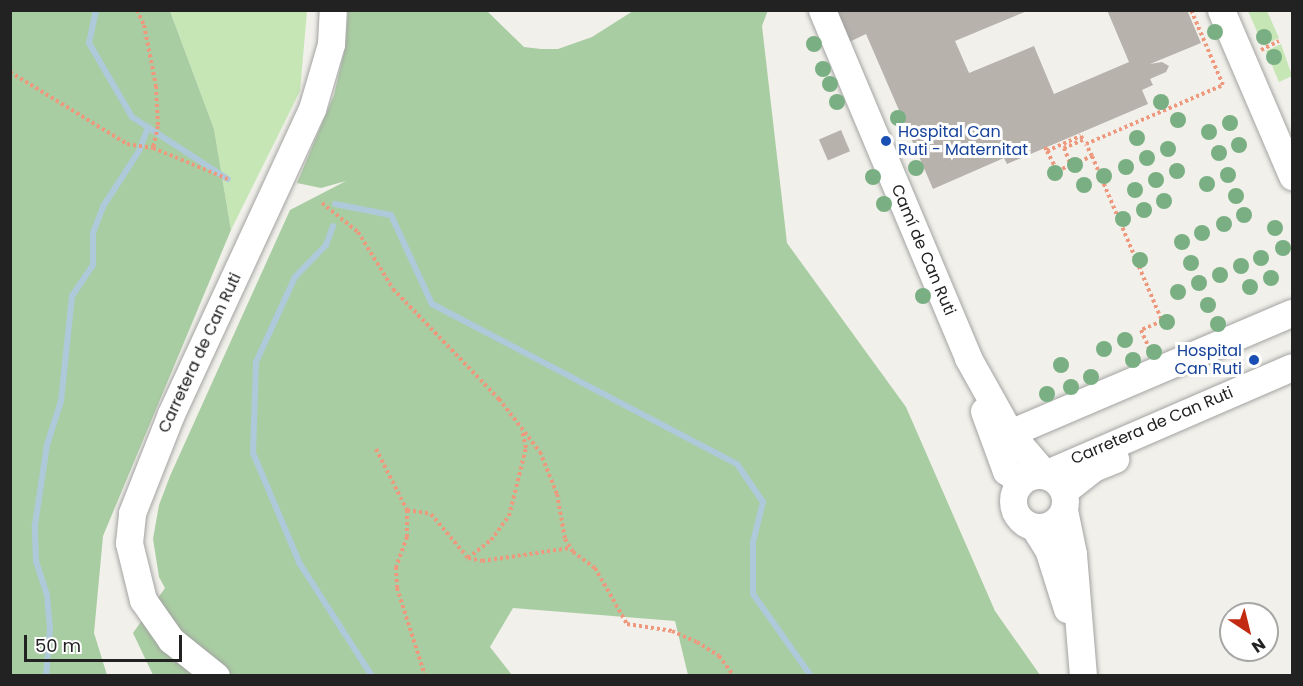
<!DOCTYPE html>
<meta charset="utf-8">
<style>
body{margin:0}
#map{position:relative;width:1303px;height:686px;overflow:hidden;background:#f1f0ea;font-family:Poppins,sans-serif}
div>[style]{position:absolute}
.grass>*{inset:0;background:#c6e6b5}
.forest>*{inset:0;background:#a9cda2}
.stream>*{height:6px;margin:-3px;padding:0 3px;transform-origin:3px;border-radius:3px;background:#aecada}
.building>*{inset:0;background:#b7b2ac;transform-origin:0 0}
.path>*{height:4px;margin-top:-2px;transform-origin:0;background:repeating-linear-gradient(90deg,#ee997e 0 3px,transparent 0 6px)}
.roads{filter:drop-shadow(0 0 2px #a3a3a3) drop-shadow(0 0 2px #a3a3a3)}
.minor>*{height:27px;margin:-13.5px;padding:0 13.5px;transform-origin:13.5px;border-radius:13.5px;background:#fff}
.minor>.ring{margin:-13.5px;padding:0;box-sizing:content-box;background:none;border:27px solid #fff;border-radius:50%}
.trees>*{width:16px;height:16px;margin:-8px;border-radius:50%;background:#79af82}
.dots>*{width:16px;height:16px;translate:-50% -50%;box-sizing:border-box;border:3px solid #fff;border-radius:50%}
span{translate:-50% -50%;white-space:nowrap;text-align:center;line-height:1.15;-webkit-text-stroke:6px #fff;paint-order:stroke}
.transit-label{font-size:16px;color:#164399}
.left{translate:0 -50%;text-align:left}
.right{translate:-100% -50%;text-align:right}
.street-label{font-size:16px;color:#222}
.frame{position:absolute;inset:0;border:12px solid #222;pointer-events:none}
.north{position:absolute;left:1219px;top:602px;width:60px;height:60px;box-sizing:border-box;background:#fff;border:2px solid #a7a7a7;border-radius:50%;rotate:145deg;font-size:16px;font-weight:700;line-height:24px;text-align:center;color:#222}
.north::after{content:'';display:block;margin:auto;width:21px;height:27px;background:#c22a12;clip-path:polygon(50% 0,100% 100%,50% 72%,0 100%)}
.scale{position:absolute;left:24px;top:635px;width:158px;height:27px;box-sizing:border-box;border:3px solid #222;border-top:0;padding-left:8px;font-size:18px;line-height:21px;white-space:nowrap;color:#222;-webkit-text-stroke:4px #fff;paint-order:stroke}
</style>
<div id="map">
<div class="grass">
<i style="clip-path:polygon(170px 11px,307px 11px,300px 91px,231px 230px,214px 129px)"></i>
<i style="clip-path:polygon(1248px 11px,1267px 11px,1279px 38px,1263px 45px)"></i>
<i style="clip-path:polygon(1281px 44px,1292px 76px,1279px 82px,1266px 51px)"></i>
</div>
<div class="forest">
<i style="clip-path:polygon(768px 10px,762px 26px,787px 243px,906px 407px,995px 611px,1040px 675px,688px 675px,675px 621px,513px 608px,490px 647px,512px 675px,153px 675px,133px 633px,165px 588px,159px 577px,153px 539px,159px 505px,170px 476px,290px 210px,346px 181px,321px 188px,297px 183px,334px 95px,345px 48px,348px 11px,487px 11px,524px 47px,541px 49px,558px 49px,592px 37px,633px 11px)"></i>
<i style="clip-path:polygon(10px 11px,170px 11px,214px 129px,231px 230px,103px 536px,94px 633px,107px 675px,11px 675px)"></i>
</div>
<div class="stream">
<i style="left:96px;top:10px;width:34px;rotate:102deg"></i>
<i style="left:89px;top:43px;width:86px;rotate:59.8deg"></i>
<i style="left:132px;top:117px;width:114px;rotate:32.9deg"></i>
<i style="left:335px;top:204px;width:57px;rotate:11.1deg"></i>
<i style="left:391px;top:215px;width:98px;rotate:65.3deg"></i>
<i style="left:432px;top:304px;width:344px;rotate:27.7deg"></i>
<i style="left:737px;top:464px;width:46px;rotate:55.6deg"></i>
<i style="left:763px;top:502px;width:41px;rotate:104deg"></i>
<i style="left:753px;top:542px;width:52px;rotate:90deg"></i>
<i style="left:753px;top:594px;width:100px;rotate:54.7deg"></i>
<i style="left:333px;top:226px;width:20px;rotate:110deg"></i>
<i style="left:326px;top:245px;width:45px;rotate:134.1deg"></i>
<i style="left:295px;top:277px;width:94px;rotate:114.6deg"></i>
<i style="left:256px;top:362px;width:91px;rotate:91.9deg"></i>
<i style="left:253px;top:453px;width:121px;rotate:67.1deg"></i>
<i style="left:300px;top:564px;width:133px;rotate:57.3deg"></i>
<i style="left:46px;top:676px;width:47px;rotate:-85.1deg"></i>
<i style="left:50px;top:629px;width:34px;rotate:-95deg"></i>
<i style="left:47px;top:595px;width:35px;rotate:-108deg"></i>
<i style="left:36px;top:562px;width:37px;rotate:-92deg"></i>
<i style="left:35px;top:525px;width:81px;rotate:-81.5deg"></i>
<i style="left:47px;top:445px;width:46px;rotate:-72.3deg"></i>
<i style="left:61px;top:401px;width:106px;rotate:-84deg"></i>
<i style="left:72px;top:296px;width:37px;rotate:-56deg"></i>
<i style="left:93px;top:265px;width:32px;rotate:-90deg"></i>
<i style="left:93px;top:233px;width:30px;rotate:-69deg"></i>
<i style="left:104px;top:205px;width:64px;rotate:-57.1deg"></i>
<i style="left:139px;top:151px;width:26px;rotate:-69deg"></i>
</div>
<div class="building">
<i style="clip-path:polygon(1107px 10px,1187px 10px,1201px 43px,1150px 64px,1162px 62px,1169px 66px,1166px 72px,1150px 79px,1153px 85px,1142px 90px,1148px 104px,1007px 164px,1004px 158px,933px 189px,866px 34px,847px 43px,833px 11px,1027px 11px,955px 41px,969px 73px,1034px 46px,1054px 94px,1129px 62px)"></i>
<i style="left:841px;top:130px;width:23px;height:24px;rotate:67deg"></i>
</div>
<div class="path">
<i style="left:137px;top:10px;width:17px;rotate:65deg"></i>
<i style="left:144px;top:25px;width:62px;rotate:78.9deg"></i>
<i style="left:156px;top:86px;width:40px;rotate:87.1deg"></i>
<i style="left:158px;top:126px;width:23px;rotate:103deg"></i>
<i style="left:153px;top:148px;width:81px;rotate:22.5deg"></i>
<i style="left:1261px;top:50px;width:20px;rotate:-27deg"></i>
<i style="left:10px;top:72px;width:137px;rotate:31.6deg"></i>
<i style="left:127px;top:144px;width:26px;rotate:9deg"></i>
<i style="left:1045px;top:147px;width:4px;rotate:63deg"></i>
<i style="left:1047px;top:151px;width:37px;rotate:-24deg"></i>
<i style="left:1081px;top:136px;width:4px;rotate:63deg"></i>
<i style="left:1083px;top:140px;width:21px;rotate:157deg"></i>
<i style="left:1064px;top:148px;width:18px;rotate:68deg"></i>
<i style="left:1047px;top:151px;width:22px;rotate:63deg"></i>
<i style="left:1057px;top:171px;width:38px;rotate:-23deg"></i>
<i style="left:1092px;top:156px;width:13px;rotate:-117deg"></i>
<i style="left:1086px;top:144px;width:149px;rotate:-23.3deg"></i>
<i style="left:1223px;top:85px;width:82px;rotate:-113.1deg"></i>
<i style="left:1092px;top:156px;width:179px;rotate:67deg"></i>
<i style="left:1162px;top:321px;width:23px;rotate:157deg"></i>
<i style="left:1141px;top:330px;width:20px;rotate:66deg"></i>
<i style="left:322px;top:203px;width:46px;rotate:38.9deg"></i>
<i style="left:358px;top:232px;width:67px;rotate:58.4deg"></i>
<i style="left:393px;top:289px;width:153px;rotate:46.1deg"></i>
<i style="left:499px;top:399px;width:67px;rotate:52.3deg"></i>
<i style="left:540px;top:452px;width:45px;rotate:68deg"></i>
<i style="left:557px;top:494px;width:46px;rotate:79.9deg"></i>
<i style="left:565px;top:539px;width:15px;rotate:58deg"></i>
<i style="left:573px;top:552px;width:27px;rotate:36deg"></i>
<i style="left:595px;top:568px;width:64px;rotate:60.3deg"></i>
<i style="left:627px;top:624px;width:46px;rotate:8.8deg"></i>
<i style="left:672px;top:631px;width:27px;rotate:24deg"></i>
<i style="left:697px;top:642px;width:26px;rotate:32deg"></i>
<i style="left:719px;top:656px;width:25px;rotate:53deg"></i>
<i style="left:376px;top:449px;width:68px;rotate:63.1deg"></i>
<i style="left:407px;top:510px;width:27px;rotate:90deg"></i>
<i style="left:407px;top:537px;width:32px;rotate:110deg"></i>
<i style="left:396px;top:567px;width:21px;rotate:87deg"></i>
<i style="left:397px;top:588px;width:92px;rotate:72.3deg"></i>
<i style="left:407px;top:510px;width:24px;rotate:9deg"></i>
<i style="left:431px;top:514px;width:57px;rotate:49.9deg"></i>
<i style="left:468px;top:558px;width:14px;rotate:12deg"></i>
<i style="left:482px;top:561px;width:89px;rotate:-8.4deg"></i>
<i style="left:468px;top:558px;width:29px;rotate:-38deg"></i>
<i style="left:491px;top:540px;width:30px;rotate:-53deg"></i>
<i style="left:509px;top:516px;width:70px;rotate:-76deg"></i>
<i style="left:526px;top:448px;width:17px;rotate:-103deg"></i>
</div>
<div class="roads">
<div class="minor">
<i style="left:822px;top:10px;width:377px;rotate:67.2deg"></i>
<i style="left:968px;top:358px;width:86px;rotate:60.8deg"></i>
<i style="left:1010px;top:433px;width:54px;rotate:49.5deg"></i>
<i style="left:1221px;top:10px;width:181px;rotate:66.8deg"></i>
<i style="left:984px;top:411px;width:64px;rotate:69.9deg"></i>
<i style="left:1006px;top:471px;width:18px;rotate:34deg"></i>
<i style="left:1010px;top:433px;width:306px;rotate:-23.1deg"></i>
<i style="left:1045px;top:474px;width:269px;rotate:-23.4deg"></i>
<i class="ring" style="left:1013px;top:475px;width:25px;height:25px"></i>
<i style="left:1064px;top:491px;width:37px;rotate:-38deg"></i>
<i style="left:1093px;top:468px;width:24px;rotate:-22deg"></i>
<i style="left:1064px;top:510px;width:45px;rotate:78.4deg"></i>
<i style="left:1073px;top:554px;width:122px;rotate:85.3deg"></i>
<i style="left:1034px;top:527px;width:26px;rotate:58deg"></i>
<i style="left:1048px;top:549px;width:63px;rotate:72.4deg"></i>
<i style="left:216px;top:676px;width:58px;rotate:-141.3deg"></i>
<i style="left:171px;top:640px;width:49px;rotate:-125deg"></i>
<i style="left:143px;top:600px;width:59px;rotate:-103.8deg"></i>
<i style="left:129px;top:543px;width:30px;rotate:-84deg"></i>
<i style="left:132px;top:513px;width:106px;rotate:-68.5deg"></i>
<i style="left:171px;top:414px;width:336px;rotate:-65.2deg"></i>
<i style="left:312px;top:109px;width:68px;rotate:-73.7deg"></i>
<i style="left:331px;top:44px;width:34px;rotate:-87deg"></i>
</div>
</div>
<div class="trees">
<i style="left:1215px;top:32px"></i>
<i style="left:1264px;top:37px"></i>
<i style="left:814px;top:44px"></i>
<i style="left:1274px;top:57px"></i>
<i style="left:823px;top:69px"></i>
<i style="left:830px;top:84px"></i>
<i style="left:837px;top:102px"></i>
<i style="left:1161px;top:102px"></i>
<i style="left:898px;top:118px"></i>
<i style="left:1178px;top:120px"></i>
<i style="left:1230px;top:123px"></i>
<i style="left:1209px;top:132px"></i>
<i style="left:1137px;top:138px"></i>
<i style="left:1239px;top:145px"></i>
<i style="left:1168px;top:149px"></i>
<i style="left:1219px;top:153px"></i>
<i style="left:1147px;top:158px"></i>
<i style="left:1075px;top:165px"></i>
<i style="left:1126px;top:167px"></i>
<i style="left:916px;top:168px"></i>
<i style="left:1177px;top:171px"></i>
<i style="left:1055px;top:173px"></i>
<i style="left:1228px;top:175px"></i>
<i style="left:1104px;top:176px"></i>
<i style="left:873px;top:177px"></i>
<i style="left:1156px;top:180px"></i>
<i style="left:1207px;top:184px"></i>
<i style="left:1084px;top:185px"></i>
<i style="left:1135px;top:190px"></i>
<i style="left:1236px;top:196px"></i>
<i style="left:1164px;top:201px"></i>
<i style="left:884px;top:204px"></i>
<i style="left:1144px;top:210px"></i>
<i style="left:1244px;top:215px"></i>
<i style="left:1123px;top:219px"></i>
<i style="left:1224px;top:224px"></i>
<i style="left:1275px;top:228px"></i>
<i style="left:1202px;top:233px"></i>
<i style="left:1182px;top:242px"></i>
<i style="left:1283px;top:248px"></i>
<i style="left:1261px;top:258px"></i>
<i style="left:1140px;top:260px"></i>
<i style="left:1191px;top:263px"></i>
<i style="left:1241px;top:266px"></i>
<i style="left:1220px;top:275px"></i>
<i style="left:1271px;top:278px"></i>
<i style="left:1199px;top:283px"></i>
<i style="left:1250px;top:287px"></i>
<i style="left:1178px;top:292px"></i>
<i style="left:923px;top:296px"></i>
<i style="left:1208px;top:305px"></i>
<i style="left:1167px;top:322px"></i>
<i style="left:1218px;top:324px"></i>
<i style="left:1125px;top:340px"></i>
<i style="left:1104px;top:349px"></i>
<i style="left:1154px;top:352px"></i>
<i style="left:1133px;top:360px"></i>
<i style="left:1061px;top:365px"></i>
<i style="left:1091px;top:377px"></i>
<i style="left:1071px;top:387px"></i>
<i style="left:1047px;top:394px"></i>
</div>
<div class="dots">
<i style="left:886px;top:141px;background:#1a4fb4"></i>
<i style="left:1254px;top:360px;background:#1a4fb4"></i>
</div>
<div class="transit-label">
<span class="left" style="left:898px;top:141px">Hospital Can<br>Ruti - Maternitat</span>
<span class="right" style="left:1242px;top:360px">Hospital<br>Can Ruti</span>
</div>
<div class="street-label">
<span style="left:923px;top:250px;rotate:67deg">Camí de Can Ruti</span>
<span style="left:200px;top:353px;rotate:-65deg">Carretera de Can Ruti</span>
<span style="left:1152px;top:426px;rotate:-23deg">Carretera de Can Ruti</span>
</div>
<div class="frame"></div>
<div class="north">N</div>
<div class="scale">50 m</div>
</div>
